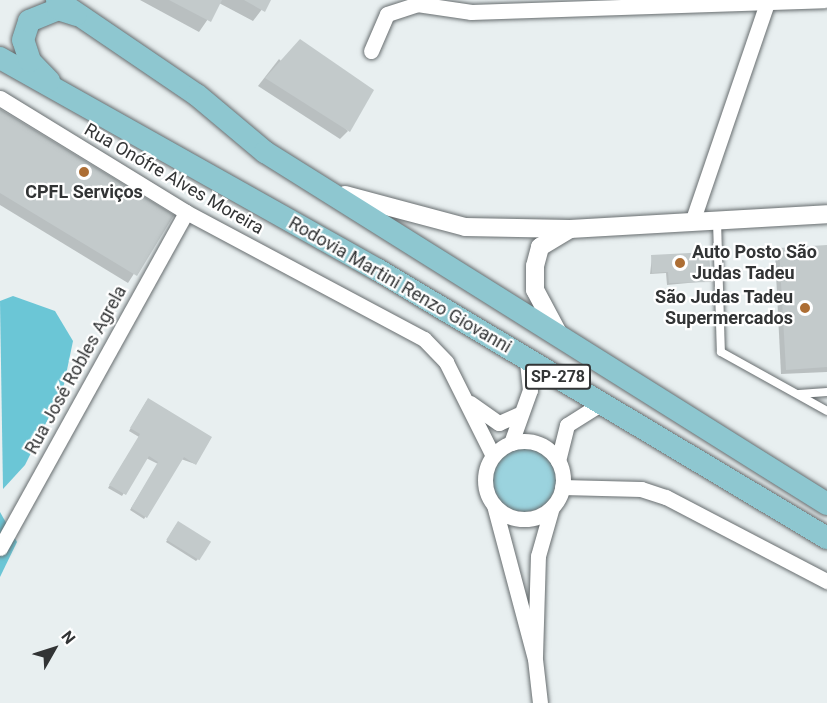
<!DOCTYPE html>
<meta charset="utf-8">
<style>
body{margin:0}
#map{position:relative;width:827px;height:703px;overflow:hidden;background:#e8eff0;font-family:Roboto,sans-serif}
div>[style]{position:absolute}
.green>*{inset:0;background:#9bd3de}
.round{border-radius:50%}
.forest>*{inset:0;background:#6bc6d6}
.shadow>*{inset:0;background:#0003}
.building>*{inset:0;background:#c3cacb;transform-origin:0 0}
.roads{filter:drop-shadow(0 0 2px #676d6f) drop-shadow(0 0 2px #676d6f)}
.service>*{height:8px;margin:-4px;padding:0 4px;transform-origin:4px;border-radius:4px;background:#fff}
.minor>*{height:15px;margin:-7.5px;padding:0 7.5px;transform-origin:7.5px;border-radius:7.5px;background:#fff}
.minor>.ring{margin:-7.5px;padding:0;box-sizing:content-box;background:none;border:15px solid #fff;border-radius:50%}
.tertiary>*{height:18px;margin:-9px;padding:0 9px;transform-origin:9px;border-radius:9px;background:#fff}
.primary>*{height:22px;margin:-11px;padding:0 11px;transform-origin:11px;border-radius:11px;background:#8ec7d0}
.dots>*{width:16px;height:16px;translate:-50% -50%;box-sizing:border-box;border:3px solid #fff;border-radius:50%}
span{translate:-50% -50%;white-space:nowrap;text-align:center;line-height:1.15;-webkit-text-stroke:4.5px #fff;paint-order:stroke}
.shield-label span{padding:2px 4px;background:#fff;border:2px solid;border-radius:4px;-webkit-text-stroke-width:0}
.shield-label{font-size:16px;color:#323435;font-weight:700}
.street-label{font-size:18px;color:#323435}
.poi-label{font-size:18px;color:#323435;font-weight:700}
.left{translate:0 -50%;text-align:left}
.right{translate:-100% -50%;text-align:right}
.north{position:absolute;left:24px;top:619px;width:60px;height:60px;-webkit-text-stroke:4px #fff;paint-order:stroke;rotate:51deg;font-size:16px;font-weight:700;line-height:24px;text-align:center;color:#323435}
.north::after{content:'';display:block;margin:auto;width:21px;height:27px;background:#323435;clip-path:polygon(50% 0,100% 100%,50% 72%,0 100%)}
</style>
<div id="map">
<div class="green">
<i class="round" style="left:492px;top:448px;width:64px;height:64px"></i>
</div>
<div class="forest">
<i style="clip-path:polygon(13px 296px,55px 311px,73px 341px,63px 389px,25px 465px,3px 489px,0 301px)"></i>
<i style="clip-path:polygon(0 512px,17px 542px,0 577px)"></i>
</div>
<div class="shadow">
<i style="clip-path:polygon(140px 0,269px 0,253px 21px,219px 3px,199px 32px)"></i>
<i style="clip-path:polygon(279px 59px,348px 131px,340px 139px,258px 86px)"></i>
<i style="clip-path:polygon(0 111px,171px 216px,128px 283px,0 205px)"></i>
<i style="clip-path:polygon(827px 247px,827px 372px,781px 374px,775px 254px,780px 249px)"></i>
<i style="clip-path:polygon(652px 257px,709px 281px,667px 285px,666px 273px,650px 274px)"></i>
<i style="clip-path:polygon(146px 402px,195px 464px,181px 459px,144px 519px,130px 510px,158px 464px,146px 458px,122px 496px,108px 488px,139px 437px,129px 431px)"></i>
<i style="clip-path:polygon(176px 525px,198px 559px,196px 561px,166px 542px)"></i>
</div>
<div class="building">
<i style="clip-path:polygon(169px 0,222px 0,211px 22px)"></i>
<i style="clip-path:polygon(244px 0,271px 0,265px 12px)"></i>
<i style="clip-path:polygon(300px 39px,374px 90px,350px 132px,265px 78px)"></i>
<i style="clip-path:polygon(0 109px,174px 215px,137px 276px,0 193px)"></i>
<i style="clip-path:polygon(827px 245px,827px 367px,786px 370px,779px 248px)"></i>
<i style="clip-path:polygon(709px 252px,711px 282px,669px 283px,668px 272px,652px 273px,651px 255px)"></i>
<i style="clip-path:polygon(148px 398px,212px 437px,196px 465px,184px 457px,147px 518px,131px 508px,158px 462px,149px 456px,126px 495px,109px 485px,140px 434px,130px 428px)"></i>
<i style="left:178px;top:521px;width:39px;height:22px;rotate:32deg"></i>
</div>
<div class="roads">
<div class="service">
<i style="left:717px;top:221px;width:131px;rotate:88.3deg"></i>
<i style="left:721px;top:352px;width:121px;rotate:29.1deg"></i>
<i style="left:799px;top:394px;width:28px;rotate:-4deg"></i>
</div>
<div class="minor">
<i style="left:371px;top:51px;width:40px;rotate:-66.6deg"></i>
<i style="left:387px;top:14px;width:32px;rotate:-18deg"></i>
<i style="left:417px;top:4px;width:55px;rotate:8.4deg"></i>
<i style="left:471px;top:12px;width:353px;rotate:-1.9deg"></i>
<i style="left:0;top:98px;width:218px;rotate:31.5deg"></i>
<i style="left:186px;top:212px;width:270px;rotate:28.1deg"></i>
<i style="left:424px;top:339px;width:32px;rotate:46deg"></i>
<i style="left:446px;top:362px;width:105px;rotate:63.4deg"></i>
<i style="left:692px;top:222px;width:235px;rotate:-71.1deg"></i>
<i style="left:470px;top:403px;width:35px;rotate:35deg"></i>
<i style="left:499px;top:423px;width:24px;rotate:-24deg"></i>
<i class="ring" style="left:485px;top:441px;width:63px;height:63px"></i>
<i style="left:511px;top:443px;width:56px;rotate:-70.3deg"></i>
<i style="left:530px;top:390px;width:31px;rotate:-96deg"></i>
<i style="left:558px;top:461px;width:37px;rotate:-76deg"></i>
<i style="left:567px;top:425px;width:41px;rotate:-32.2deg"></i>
<i style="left:562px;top:487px;width:79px;rotate:1.5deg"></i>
<i style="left:641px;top:489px;width:26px;rotate:18deg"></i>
<i style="left:666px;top:497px;width:182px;rotate:27.6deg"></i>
<i style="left:494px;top:505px;width:159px;rotate:75.1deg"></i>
<i style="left:535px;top:659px;width:44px;rotate:83.5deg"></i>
<i style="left:0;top:548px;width:384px;rotate:-61deg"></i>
<i style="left:535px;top:656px;width:100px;rotate:-88.3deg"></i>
<i style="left:538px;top:556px;width:51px;rotate:-74.1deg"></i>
</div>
<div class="tertiary">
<i style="left:345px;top:195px;width:124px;rotate:14.9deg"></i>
<i style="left:465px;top:227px;width:105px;rotate:1.1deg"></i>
<i style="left:570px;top:229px;width:257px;rotate:-3.3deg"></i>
<i style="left:558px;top:333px;width:49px;rotate:-118.1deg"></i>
<i style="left:535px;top:290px;width:24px;rotate:-90deg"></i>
<i style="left:535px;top:266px;width:20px;rotate:-75deg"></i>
<i style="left:540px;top:247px;width:33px;rotate:-31deg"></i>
</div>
<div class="primary">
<i style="left:57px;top:0;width:169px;rotate:34.2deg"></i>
<i style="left:197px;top:95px;width:89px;rotate:40deg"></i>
<i style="left:265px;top:152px;width:663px;rotate:32.06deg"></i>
<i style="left:0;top:58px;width:433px;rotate:29.3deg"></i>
<i style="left:378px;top:270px;width:523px;rotate:30.83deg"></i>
<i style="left:49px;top:81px;width:28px;rotate:-134deg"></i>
<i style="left:30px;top:61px;width:22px;rotate:-108deg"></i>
<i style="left:23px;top:40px;width:20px;rotate:-72deg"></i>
<i style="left:29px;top:21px;width:31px;rotate:-22deg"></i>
<i style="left:58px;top:9px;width:19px;rotate:18deg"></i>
</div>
</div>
<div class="dots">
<i style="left:84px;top:172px;background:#ad6e34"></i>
<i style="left:680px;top:263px;background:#ad6e34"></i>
<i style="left:805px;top:308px;background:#ad6e34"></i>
</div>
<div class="shield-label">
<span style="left:558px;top:377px">SP-278</span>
</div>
<div class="street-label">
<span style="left:174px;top:179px;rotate:30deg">Rua Onófre Alves Moreira</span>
<span style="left:400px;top:285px;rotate:30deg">Rodovia Martini Renzo Giovanni</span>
<span style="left:76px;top:370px;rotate:-61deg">Rua José Robles Agrela</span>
</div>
<div class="poi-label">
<span style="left:84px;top:192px">CPFL Serviços</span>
<span class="left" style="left:692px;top:263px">Auto Posto São<br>Judas Tadeu</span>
<span class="right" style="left:793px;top:308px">São Judas Tadeu<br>Supermercados</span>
</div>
<div class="north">N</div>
</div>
